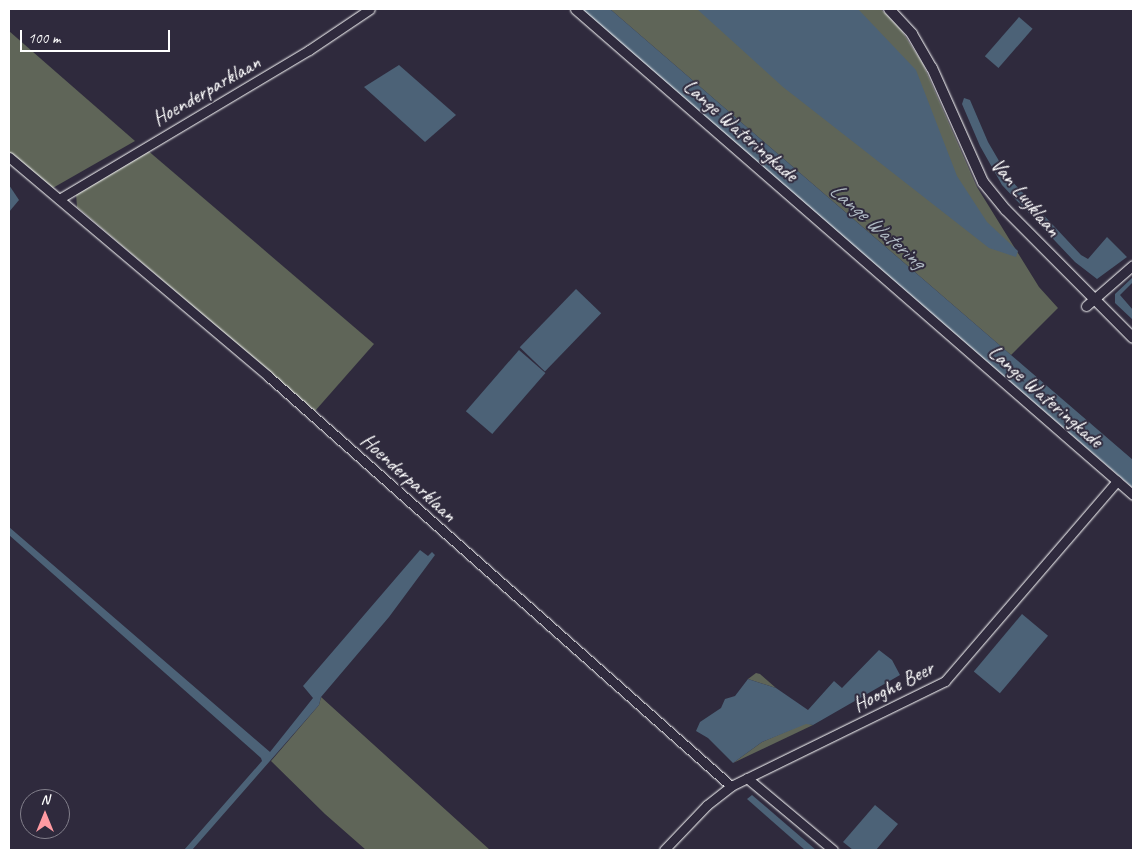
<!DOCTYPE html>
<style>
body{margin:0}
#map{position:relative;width:1142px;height:859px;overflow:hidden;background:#2f2a3d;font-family:Caveat,sans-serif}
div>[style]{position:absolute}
.green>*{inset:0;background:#5f6558}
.water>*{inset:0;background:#4c6277;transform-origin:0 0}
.roads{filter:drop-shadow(0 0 1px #fff) drop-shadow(0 0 1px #fff)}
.minor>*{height:9px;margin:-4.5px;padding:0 4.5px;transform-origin:4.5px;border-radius:4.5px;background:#2f2a3d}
.tertiary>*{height:10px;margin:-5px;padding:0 5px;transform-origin:5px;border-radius:5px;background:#2f2a3d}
span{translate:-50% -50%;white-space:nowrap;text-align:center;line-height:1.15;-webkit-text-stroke:4px #2f2a3d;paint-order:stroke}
.street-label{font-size:21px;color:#fff}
.water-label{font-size:22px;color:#aeb8c2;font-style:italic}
.frame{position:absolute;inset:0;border:10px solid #fff;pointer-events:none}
.north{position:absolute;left:20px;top:789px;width:50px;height:50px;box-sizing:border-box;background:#2f2a3d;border:1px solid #827f8b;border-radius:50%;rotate:0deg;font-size:14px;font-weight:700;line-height:20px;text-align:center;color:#fff}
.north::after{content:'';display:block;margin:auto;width:18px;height:22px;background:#ff9aa2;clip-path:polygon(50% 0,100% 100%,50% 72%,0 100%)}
.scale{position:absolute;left:20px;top:30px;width:150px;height:22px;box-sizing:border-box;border:2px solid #fff;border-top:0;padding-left:6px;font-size:15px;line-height:18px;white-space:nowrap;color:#fff;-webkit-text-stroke:4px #2f2a3d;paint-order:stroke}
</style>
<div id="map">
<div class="green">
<i style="clip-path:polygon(610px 9px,881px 9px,902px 31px,923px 64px,977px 187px,1039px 287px,1058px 308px,1011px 355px)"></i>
<i style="clip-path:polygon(9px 31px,135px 141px,51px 189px,9px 153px)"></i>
<i style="clip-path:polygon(146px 149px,374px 344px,315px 411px,77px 207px,76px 193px)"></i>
<i style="clip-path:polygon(756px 673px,760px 674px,776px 688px,748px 679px)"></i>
<i style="clip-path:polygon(321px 697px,490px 850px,366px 850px,325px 814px,271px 761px,319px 705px)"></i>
<i style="clip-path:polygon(806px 723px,813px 725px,733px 763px,762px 742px)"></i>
</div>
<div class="water">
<i style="clip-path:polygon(580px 9px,610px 9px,1011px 355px,1133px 460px,1133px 488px)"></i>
<i style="clip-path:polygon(697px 9px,858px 9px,916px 70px,957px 176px,987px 222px,1018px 251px,1016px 257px,989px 248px,783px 87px)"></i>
<i style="left:1019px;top:17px;width:18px;height:52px;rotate:41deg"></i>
<i style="clip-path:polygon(399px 65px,456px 115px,425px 142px,364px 87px)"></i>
<i style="clip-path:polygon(964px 98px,970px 100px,988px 142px,1009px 178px,1081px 255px,1088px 259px,1107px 237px,1127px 257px,1097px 279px,1075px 262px,1002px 185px,980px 146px,962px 104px)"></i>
<i style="clip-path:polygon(9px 185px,19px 200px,9px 212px)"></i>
<i style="clip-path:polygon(1133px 277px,1133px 282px,1120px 295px,1133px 310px,1133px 320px,1115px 303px,1115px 294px)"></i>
<i style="left:576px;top:289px;width:35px;height:81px;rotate:44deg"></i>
<i style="left:519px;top:350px;width:35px;height:81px;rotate:41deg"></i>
<i style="clip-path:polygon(9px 527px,270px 752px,313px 698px,303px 686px,420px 550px,428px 556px,432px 552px,435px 555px,389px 617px,321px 697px,319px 705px,192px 850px,184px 850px,262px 761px,261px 758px,9px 535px)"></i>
<i style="left:1022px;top:614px;width:34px;height:75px;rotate:40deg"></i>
<i style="clip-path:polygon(879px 650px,892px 660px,900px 675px,813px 725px,806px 724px,762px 742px,733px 763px,708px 738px,696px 731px,700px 722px,721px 708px,725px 699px,735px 696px,748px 679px,776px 688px,808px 710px,834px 681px,842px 688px)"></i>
<i style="clip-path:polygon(752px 795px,816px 850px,805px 850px,747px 799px)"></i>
<i style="clip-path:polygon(875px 805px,898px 824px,876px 850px,853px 850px,843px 842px)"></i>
</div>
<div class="roads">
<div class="minor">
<i style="left:575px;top:9px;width:740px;rotate:41.05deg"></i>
<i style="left:9px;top:157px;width:339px;rotate:40.2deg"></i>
<i style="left:268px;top:376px;width:618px;rotate:41.53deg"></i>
<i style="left:59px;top:199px;width:291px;rotate:-30.8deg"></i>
<i style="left:309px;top:50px;width:73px;rotate:-33.9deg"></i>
<i style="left:1086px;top:306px;width:62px;rotate:-41.1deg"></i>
<i style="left:747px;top:778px;width:112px;rotate:39.9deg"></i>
<i style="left:664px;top:850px;width:62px;rotate:-46.3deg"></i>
<i style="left:707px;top:805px;width:31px;rotate:-38deg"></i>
<i style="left:731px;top:786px;width:238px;rotate:-26.1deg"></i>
<i style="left:945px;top:681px;width:264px;rotate:-49.3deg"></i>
</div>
<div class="tertiary">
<i style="left:889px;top:9px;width:34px;rotate:47deg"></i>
<i style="left:912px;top:34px;width:39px;rotate:60deg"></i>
<i style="left:932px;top:68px;width:125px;rotate:65.9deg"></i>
<i style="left:983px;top:182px;width:36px;rotate:51deg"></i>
<i style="left:1006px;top:210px;width:180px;rotate:45.2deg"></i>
</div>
</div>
<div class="street-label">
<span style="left:206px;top:90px;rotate:-30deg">Hoenderparklaan</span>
<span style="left:741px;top:130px;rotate:41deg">Lange Wateringkade</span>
<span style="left:1026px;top:197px;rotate:50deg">Van Luyklaan</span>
<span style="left:1046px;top:396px;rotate:41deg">Lange Wateringkade</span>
<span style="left:409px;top:477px;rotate:42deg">Hoenderparklaan</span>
<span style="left:893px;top:686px;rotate:-27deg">Hooghe Beer</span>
</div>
<div class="water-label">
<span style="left:877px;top:226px;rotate:41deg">Lange Watering</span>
</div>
<div class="frame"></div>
<div class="north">N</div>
<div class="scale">100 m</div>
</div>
